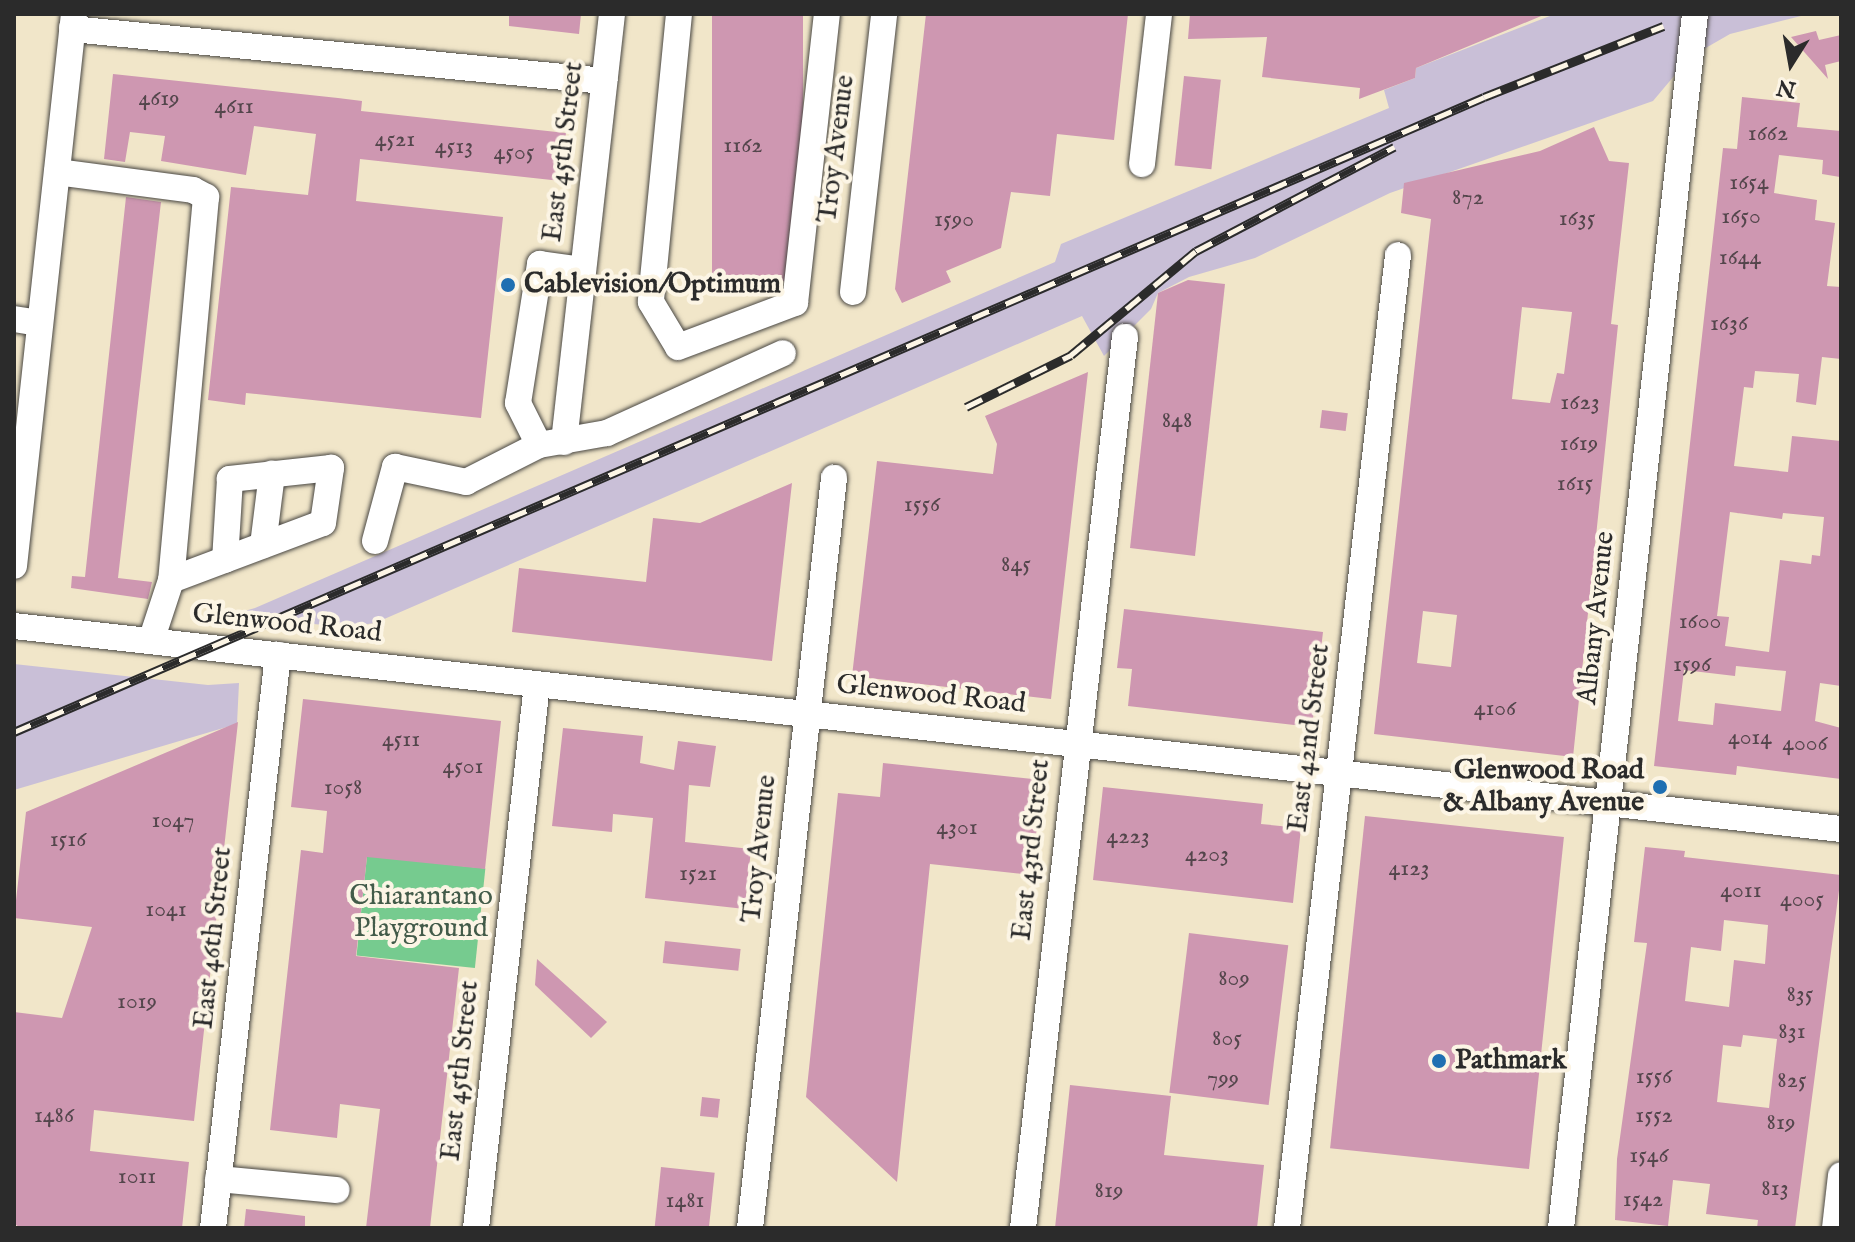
<!DOCTYPE html>
<style>
body{margin:0}
#map{position:relative;width:1855px;height:1242px;overflow:hidden;background:#f1e6c9;font-family:"IM FELL English",serif}
div>[style]{position:absolute}
.industrial>*{inset:0;background:#c9bfd7}
.green>*{inset:0;background:#76cb8f;transform-origin:0 0}
.building>*{inset:0;background:#ce97b1;transform-origin:0 0}
.roads{filter:drop-shadow(0 0 2px #494743) drop-shadow(0 0 2px #494743)}
.minor>*{height:26px;margin:-13px;padding:0 13px;transform-origin:13px;border-radius:13px;background:#fff}
.rail>*{height:9px;margin-top:-4.5px;transform-origin:0;background:repeating-linear-gradient(90deg,#fcf5e5 0 18px,#2b2b2b 0 36px);box-sizing:border-box;border-block:2px solid #2b2b2b}
.dots>*{width:22px;height:22px;translate:-50% -50%;box-sizing:border-box;border:4px solid #fcf5e5;border-radius:50%}
span{translate:-50% -50%;white-space:nowrap;text-align:center;line-height:1.15;-webkit-text-stroke:8px #fcf5e5;paint-order:stroke}
.number-label{font-size:24px;color:#54464c}
.number-label span{-webkit-text-stroke-width:0}
.street-label{font-size:28px;color:#2b2b2b}
.poi-label{font-size:28px;color:#2b2b2b;font-weight:700}
.left{translate:0 -50%;text-align:left}
.right{translate:-100% -50%;text-align:right}
.park-label{font-size:28px;color:#425b49}
.frame{position:absolute;inset:0;border:16px solid #2b2b2b;pointer-events:none}
.north{position:absolute;left:1751px;top:24px;width:80px;height:80px;-webkit-text-stroke:6px #fcf5e5;paint-order:stroke;rotate:191deg;font-size:22px;font-weight:700;line-height:32px;text-align:center;color:#2b2b2b}
.north::after{content:'';display:block;margin:auto;width:28px;height:36px;background:#2b2b2b;clip-path:polygon(50% 0,100% 100%,50% 72%,0 100%)}
</style>
<div id="map">
<div class="industrial">
<i style="clip-path:polygon(1555px 14px,1809px 14px,1730px 34px,1690px 57px,1653px 101px,1390px 193px,1255px 258px,1189px 277px,1158px 293px,1151px 309px,1104px 356px,1082px 316px,375px 623px,346px 627px,227px 616px,255px 608px,1055px 262px,1061px 244px,1389px 108px,1384px 90px,1415px 78px,1416px 68px)"></i>
<i style="clip-path:polygon(14px 664px,208px 685px,239px 683px,237px 724px,14px 790px)"></i>
</div>
<div class="green">
<i style="left:367px;top:856px;width:119px;height:100px;rotate:6deg"></i>
</div>
<div class="building">
<i style="clip-path:polygon(509px 14px,581px 14px,579px 34px,509px 26px)"></i>
<i style="left:712px;top:14px;width:91px;height:267px"></i>
<i style="clip-path:polygon(926px 14px,1128px 14px,1114px 140px,1057px 134px,1050px 196px,1011px 192px,1001px 248px,946px 271px,951px 282px,902px 303px,895px 289px)"></i>
<i style="clip-path:polygon(1190px 14px,1546px 14px,1416px 68px,1415px 78px,1359px 99px,1360px 88px,1262px 77px,1267px 37px,1188px 39px)"></i>
<i style="clip-path:polygon(1816px 31px,1819px 40px,1841px 35px,1841px 61px,1825px 65px,1828px 79px,1791px 37px)"></i>
<i style="clip-path:polygon(113px 74px,338px 98px,362px 101px,361px 111px,566px 133px,561px 181px,360px 159px,356px 201px,503px 217px,481px 418px,246px 393px,245px 405px,208px 400px,231px 187px,308px 195px,316px 134px,254px 126px,246px 175px,161px 161px,165px 136px,130px 132px,125px 162px,104px 159px)"></i>
<i style="left:1184px;top:76px;width:37px;height:90px;rotate:6deg"></i>
<i style="clip-path:polygon(evenodd,1742px 97px,1800px 103px,1797px 127px,1841px 131px,1840px 177px,1822px 174px,1823px 160px,1779px 155px,1774px 193px,1817px 200px,1815px 220px,1835px 223px,1827px 286px,1841px 287px,1841px 359px,1822px 357px,1816px 405px,1796px 402px,1799px 374px,1755px 371px,1753px 388px,1744px 387px,1734px 466px,1788px 472px,1792px 436px,1841px 441px,1841px 686px,1820px 683px,1815px 721px,1841px 728px,1841px 779px,1737px 766px,1736px 775px,1654px 766px,1723px 148px,1737px 149px,1742px 97px,1730px 512px,1782px 519px,1783px 513px,1824px 517px,1820px 556px,1812px 555px,1811px 564px,1780px 560px,1769px 652px,1725px 646px,1729px 617px,1717px 616px,1730px 512px,1742px 97px,1736px 666px,1786px 671px,1781px 711px,1715px 703px,1713px 725px,1678px 721px,1684px 670px,1735px 676px,1736px 666px)"></i>
<i style="clip-path:polygon(evenodd,1594px 127px,1609px 161px,1629px 163px,1611px 324px,1618px 325px,1573px 757px,1374px 734px,1431px 219px,1401px 213px,1404px 183px,1540px 151px,1594px 127px,1522px 307px,1572px 312px,1564px 374px,1557px 373px,1550px 403px,1512px 399px,1522px 307px,1594px 127px,1423px 611px,1457px 615px,1451px 667px,1417px 663px,1423px 611px)"></i>
<i style="clip-path:polygon(126px 197px,161px 202px,118px 578px,152px 582px,148px 599px,71px 588px,72px 576px,85px 577px)"></i>
<i style="clip-path:polygon(1188px 280px,1225px 284px,1195px 556px,1130px 548px,1158px 293px)"></i>
<i style="clip-path:polygon(1088px 372px,1051px 699px,852px 676px,877px 461px,993px 474px,997px 444px,985px 416px)"></i>
<i style="left:1322px;top:410px;width:26px;height:18px;rotate:7deg"></i>
<i style="clip-path:polygon(792px 483px,772px 661px,512px 632px,519px 568px,646px 582px,653px 518px,700px 523px)"></i>
<i style="clip-path:polygon(1124px 609px,1323px 632px,1312px 727px,1128px 706px,1132px 669px,1117px 668px)"></i>
<i style="clip-path:polygon(303px 699px,501px 721px,485px 869px,367px 857px,356px 956px,459px 968px,430px 1228px,366px 1228px,380px 1109px,340px 1104px,337px 1138px,270px 1130px,301px 850px,323px 853px,327px 811px,291px 807px)"></i>
<i style="clip-path:polygon(238px 722px,194px 1121px,94px 1110px,90px 1151px,189px 1162px,182px 1228px,20px 1228px,14px 1223px,14px 1012px,62px 1018px,92px 927px,14px 918px,26px 812px)"></i>
<i style="clip-path:polygon(563px 728px,643px 736px,640px 763px,674px 770px,678px 741px,716px 746px,710px 787px,689px 785px,685px 842px,751px 849px,745px 909px,645px 898px,653px 818px,613px 814px,612px 832px,552px 826px)"></i>
<i style="clip-path:polygon(883px 763px,1042px 780px,1032px 875px,930px 864px,897px 1182px,806px 1097px,838px 793px,880px 797px)"></i>
<i style="clip-path:polygon(1103px 787px,1263px 804px,1261px 824px,1301px 828px,1293px 903px,1093px 880px)"></i>
<i style="left:1365px;top:816px;width:200px;height:334px;rotate:6deg"></i>
<i style="clip-path:polygon(evenodd,1645px 847px,1685px 851px,1684px 857px,1841px 875px,1795px 1228px,1757px 1228px,1758px 1220px,1706px 1214px,1710px 1184px,1673px 1180px,1668px 1226px,1615px 1220px,1617px 1159px,1647px 943px,1634px 942px,1645px 847px,1724px 920px,1768px 925px,1765px 964px,1734px 960px,1729px 1007px,1685px 1001px,1691px 947px,1721px 951px,1724px 920px,1645px 847px,1743px 1035px,1777px 1039px,1769px 1108px,1717px 1102px,1723px 1045px,1741px 1047px,1743px 1035px)"></i>
<i style="left:1189px;top:933px;width:100px;height:161px;rotate:7deg"></i>
<i style="left:665px;top:941px;width:76px;height:22px;rotate:6deg"></i>
<i style="clip-path:polygon(537px 959px,607px 1022px,591px 1038px,535px 985px)"></i>
<i style="clip-path:polygon(1070px 1085px,1171px 1096px,1164px 1155px,1264px 1165px,1257px 1228px,1055px 1228px)"></i>
<i style="left:702px;top:1097px;width:18px;height:19px;rotate:6deg"></i>
<i style="left:661px;top:1167px;width:54px;height:61px;rotate:6deg"></i>
<i style="clip-path:polygon(246px 1209px,305px 1216px,305px 1228px,244px 1228px)"></i>
</div>
<div class="roads">
<div class="minor">
<i style="left:679px;top:14px;width:289px;rotate:95.6deg"></i>
<i style="left:651px;top:302px;width:52px;rotate:59deg"></i>
<i style="left:678px;top:347px;width:125px;rotate:-20.6deg"></i>
<i style="left:795px;top:303px;width:291px;rotate:-83.7deg"></i>
<i style="left:72px;top:29px;width:535px;rotate:5.58deg"></i>
<i style="left:1142px;top:164px;width:151px;rotate:-83.5deg"></i>
<i style="left:57px;top:172px;width:137px;rotate:7.5deg"></i>
<i style="left:193px;top:190px;width:15px;rotate:28deg"></i>
<i style="left:206px;top:197px;width:385px;rotate:95.2deg"></i>
<i style="left:853px;top:292px;width:280px;rotate:-83.6deg"></i>
<i style="left:14px;top:319px;width:26px;rotate:9deg"></i>
<i style="left:564px;top:442px;width:431px;rotate:-83.6deg"></i>
<i style="left:539px;top:445px;width:47px;rotate:-116.6deg"></i>
<i style="left:518px;top:403px;width:141px;rotate:-81deg"></i>
<i style="left:540px;top:264px;width:42px;rotate:8.1deg"></i>
<i style="left:375px;top:541px;width:77px;rotate:-74.9deg"></i>
<i style="left:395px;top:467px;width:73px;rotate:11.9deg"></i>
<i style="left:466px;top:482px;width:82px;rotate:-26.9deg"></i>
<i style="left:539px;top:445px;width:69px;rotate:-10deg"></i>
<i style="left:607px;top:433px;width:193px;rotate:-24.4deg"></i>
<i style="left:263px;top:545px;width:72px;rotate:-82.8deg"></i>
<i style="left:14px;top:566px;width:555px;rotate:-83.8deg"></i>
<i style="left:14px;top:626px;width:1838px;rotate:6.34deg"></i>
<i style="left:151px;top:641px;width:64px;rotate:-71.8deg"></i>
<i style="left:171px;top:580px;width:162px;rotate:-20.6deg"></i>
<i style="left:323px;top:523px;width:56px;rotate:-81.7deg"></i>
<i style="left:331px;top:468px;width:102px;rotate:173.8deg"></i>
<i style="left:230px;top:479px;width:81px;rotate:93.5deg"></i>
<i style="left:218px;top:1179px;width:119px;rotate:5.3deg"></i>
<i style="left:213px;top:1228px;width:577px;rotate:-83.53deg"></i>
<i style="left:476px;top:1228px;width:547px;rotate:-83.6deg"></i>
<i style="left:750px;top:1228px;width:755px;rotate:-83.61deg"></i>
<i style="left:1023px;top:1228px;width:897px;rotate:-83.47deg"></i>
<i style="left:1287px;top:1228px;width:979px;rotate:-83.49deg"></i>
<i style="left:1561px;top:1228px;width:1221px;rotate:-83.7deg"></i>
<i style="left:1835px;top:1228px;width:53px;rotate:-83.5deg"></i>
</div>
</div>
<div class="rail">
<i style="left:966px;top:407px;width:117px;rotate:-26.3deg"></i>
<i style="left:1071px;top:355px;width:163px;rotate:-39.8deg"></i>
<i style="left:1196px;top:251px;width:224px;rotate:-27.7deg"></i>
<i style="left:14px;top:732px;width:1601px;rotate:-23.36deg"></i>
<i style="left:1484px;top:97px;width:193px;rotate:-21.6deg"></i>
</div>
<div class="dots">
<i style="left:508px;top:285px;background:#1f6fb2"></i>
<i style="left:1660px;top:787px;background:#1f6fb2"></i>
<i style="left:1439px;top:1061px;background:#1f6fb2"></i>
</div>
<div class="number-label">
<span style="left:159px;top:99px">4619</span>
<span style="left:234px;top:107px">4611</span>
<span style="left:1768px;top:134px">1662</span>
<span style="left:395px;top:140px">4521</span>
<span style="left:743px;top:146px">1162</span>
<span style="left:454px;top:147px">4513</span>
<span style="left:514px;top:153px">4505</span>
<span style="left:1749px;top:183px">1654</span>
<span style="left:1468px;top:198px">872</span>
<span style="left:1741px;top:217px">1650</span>
<span style="left:1577px;top:219px">1635</span>
<span style="left:954px;top:220px">1590</span>
<span style="left:1740px;top:258px">1644</span>
<span style="left:1729px;top:324px">1636</span>
<span style="left:1580px;top:403px">1623</span>
<span style="left:1177px;top:421px">848</span>
<span style="left:1579px;top:444px">1619</span>
<span style="left:1575px;top:484px">1615</span>
<span style="left:922px;top:505px">1556</span>
<span style="left:1016px;top:565px">845</span>
<span style="left:1700px;top:622px">1600</span>
<span style="left:1692px;top:665px">1596</span>
<span style="left:1495px;top:709px">4106</span>
<span style="left:1750px;top:738px">4014</span>
<span style="left:401px;top:740px">4511</span>
<span style="left:1805px;top:744px">4006</span>
<span style="left:463px;top:767px">4501</span>
<span style="left:343px;top:788px">1058</span>
<span style="left:173px;top:821px">1047</span>
<span style="left:957px;top:828px">4301</span>
<span style="left:1128px;top:837px">4223</span>
<span style="left:68px;top:840px">1516</span>
<span style="left:1207px;top:855px">4203</span>
<span style="left:1409px;top:869px">4123</span>
<span style="left:698px;top:874px">1521</span>
<span style="left:1741px;top:891px">4011</span>
<span style="left:1802px;top:900px">4005</span>
<span style="left:166px;top:910px">1041</span>
<span style="left:1234px;top:979px">809</span>
<span style="left:1800px;top:995px">835</span>
<span style="left:137px;top:1002px">1019</span>
<span style="left:1792px;top:1032px">831</span>
<span style="left:1227px;top:1039px">805</span>
<span style="left:1654px;top:1077px">1556</span>
<span style="left:1223px;top:1079px">799</span>
<span style="left:1792px;top:1081px">825</span>
<span style="left:54px;top:1116px">1486</span>
<span style="left:1654px;top:1116px">1552</span>
<span style="left:1781px;top:1123px">819</span>
<span style="left:1649px;top:1156px">1546</span>
<span style="left:137px;top:1177px">1011</span>
<span style="left:1775px;top:1189px">813</span>
<span style="left:1109px;top:1191px">819</span>
<span style="left:1643px;top:1200px">1542</span>
<span style="left:685px;top:1201px">1481</span>
</div>
<div class="street-label">
<span style="left:837px;top:149px;rotate:-83deg">Troy Avenue</span>
<span style="left:564px;top:152px;rotate:-83deg">East 45th Street</span>
<span style="left:1597px;top:618px;rotate:-84deg">Albany Avenue</span>
<span style="left:287px;top:624px;rotate:6deg">Glenwood Road</span>
<span style="left:931px;top:695px;rotate:6deg">Glenwood Road</span>
<span style="left:1310px;top:738px;rotate:-83deg">East 42nd Street</span>
<span style="left:760px;top:849px;rotate:-84deg">Troy Avenue</span>
<span style="left:1032px;top:850px;rotate:-84deg">East 43rd Street</span>
<span style="left:214px;top:938px;rotate:-84deg">East 46th Street</span>
<span style="left:461px;top:1071px;rotate:-84deg">East 45th Street</span>
</div>
<div class="poi-label">
<span class="left" style="left:524px;top:285px">Cablevision/Optimum</span>
<span class="right" style="left:1644px;top:787px">Glenwood Road<br>&amp; Albany Avenue</span>
<span class="left" style="left:1455px;top:1061px">Pathmark</span>
</div>
<div class="park-label">
<span style="left:421px;top:913px">Chiarantano<br>Playground</span>
</div>
<div class="frame"></div>
<div class="north">N</div>
</div>
